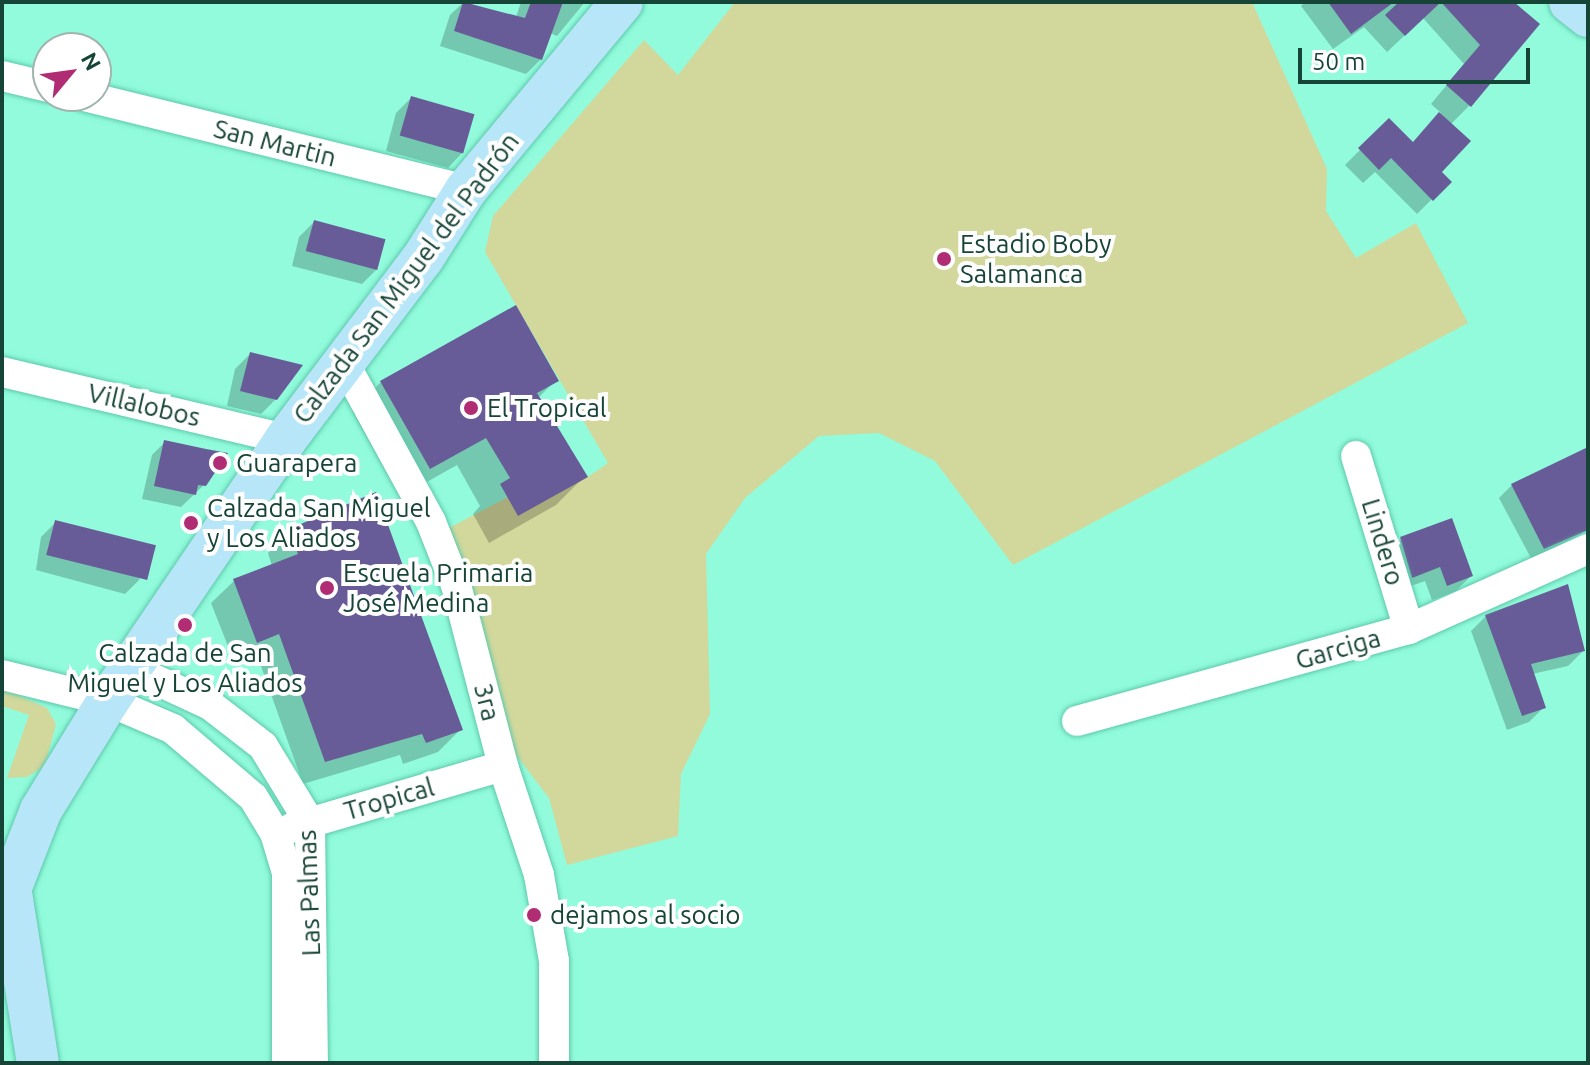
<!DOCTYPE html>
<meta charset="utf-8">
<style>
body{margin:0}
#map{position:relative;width:1590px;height:1065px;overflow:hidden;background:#91fbdb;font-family:Ubuntu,sans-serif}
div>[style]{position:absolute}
.green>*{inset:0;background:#d2d89c}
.shadow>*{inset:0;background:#0003}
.building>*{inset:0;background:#685c98;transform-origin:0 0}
.roads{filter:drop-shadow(0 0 2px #5ec9ab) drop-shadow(0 0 2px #5ec9ab)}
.minor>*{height:30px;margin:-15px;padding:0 15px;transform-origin:15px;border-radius:15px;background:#fff}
.secondary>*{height:42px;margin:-21px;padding:0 21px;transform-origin:21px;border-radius:21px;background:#b7e6f8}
.dots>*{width:22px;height:22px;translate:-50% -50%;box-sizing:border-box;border:4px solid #fff;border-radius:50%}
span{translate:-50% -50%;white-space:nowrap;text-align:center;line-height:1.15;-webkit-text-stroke:8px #fff;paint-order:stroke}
.street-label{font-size:26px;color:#164437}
.poi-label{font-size:26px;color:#164437}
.left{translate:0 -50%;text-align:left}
.frame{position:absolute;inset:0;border:4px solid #164437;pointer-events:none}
.north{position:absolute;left:32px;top:32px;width:80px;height:80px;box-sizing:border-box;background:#fff;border:2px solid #a2b4af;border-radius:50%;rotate:61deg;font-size:22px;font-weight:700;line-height:32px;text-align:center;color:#164437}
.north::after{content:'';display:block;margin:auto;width:28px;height:36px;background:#b02c73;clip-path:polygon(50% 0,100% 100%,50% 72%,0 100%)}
.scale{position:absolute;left:1298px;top:48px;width:232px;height:36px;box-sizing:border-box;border:4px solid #164437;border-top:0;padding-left:10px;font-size:24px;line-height:28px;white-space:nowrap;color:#164437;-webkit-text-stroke:6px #fff;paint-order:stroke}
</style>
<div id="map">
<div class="green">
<i style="clip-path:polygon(735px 2px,1252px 2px,1327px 169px,1326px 211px,1356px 258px,1416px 223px,1468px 323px,1013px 565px,935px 461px,879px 433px,819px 436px,745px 498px,706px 554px,710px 714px,681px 774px,678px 836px,567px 865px,549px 798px,513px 751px,449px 528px,508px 497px,588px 477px,608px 463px,485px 252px,493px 216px,644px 40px,678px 75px)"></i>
<i style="clip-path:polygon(2px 688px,47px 708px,56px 724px,45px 766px,27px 777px,7px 778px,29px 715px,2px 706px)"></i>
</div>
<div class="shadow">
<i style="clip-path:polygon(464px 2px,516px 17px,521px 2px,585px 2px,557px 36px,550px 33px,541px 59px,526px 74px,440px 46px,450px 15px)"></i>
<i style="clip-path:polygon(1305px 2px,1506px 2px,1470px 105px,1450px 125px,1439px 172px,1449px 182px,1417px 214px,1375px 172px,1363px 183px,1345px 165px,1389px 121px,1412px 144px,1441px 113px,1431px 104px,1464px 64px,1423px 18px,1387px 52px,1364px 27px,1333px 49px,1301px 6px)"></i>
<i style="clip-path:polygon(411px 98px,462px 153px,448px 168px,386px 151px,396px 113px)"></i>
<i style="clip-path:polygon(314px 222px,377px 269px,362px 284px,292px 266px,299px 237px)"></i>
<i style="clip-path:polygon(250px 354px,276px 399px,261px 414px,227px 406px,235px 369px)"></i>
<i style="clip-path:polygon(556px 380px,538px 398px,585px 476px,556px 505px,489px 543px,473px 514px,480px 506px,457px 465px,400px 497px,352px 411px,381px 382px)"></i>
<i style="clip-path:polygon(165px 442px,205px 484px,181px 507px,142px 499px,152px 455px)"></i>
<i style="clip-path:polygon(1588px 449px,1588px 530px,1532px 560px,1499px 498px,1512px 485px)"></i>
<i style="clip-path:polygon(56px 522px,140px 579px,125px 594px,36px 570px,41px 537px)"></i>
<i style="clip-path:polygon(290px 531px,461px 729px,438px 752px,403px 764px,400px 755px,303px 784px,257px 655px,235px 664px,211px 603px,234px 581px,272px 566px,268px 553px)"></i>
<i style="clip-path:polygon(1401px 539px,1471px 576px,1456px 591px,1432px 600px,1425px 581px,1397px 591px,1386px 554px)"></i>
<i style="clip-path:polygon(1486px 616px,1583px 651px,1568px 666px,1532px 674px,1544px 707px,1529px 722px,1507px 730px,1471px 631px)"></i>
</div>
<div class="building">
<i style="clip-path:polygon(463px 2px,525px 18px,531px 2px,563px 2px,542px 60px,454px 31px)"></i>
<i style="clip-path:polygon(1328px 2px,1394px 2px,1351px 34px)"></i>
<i style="clip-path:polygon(1399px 2px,1514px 2px,1540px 24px,1471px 107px,1446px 85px,1480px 45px,1441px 2px,1405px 36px,1385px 15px)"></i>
<i style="left:411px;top:96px;width:66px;height:41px;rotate:16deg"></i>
<i style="clip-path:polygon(1439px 112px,1471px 141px,1442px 172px,1452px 182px,1433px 201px,1391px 158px,1379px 170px,1358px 148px,1389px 118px,1413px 142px)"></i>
<i style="left:314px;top:220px;width:74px;height:32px;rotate:15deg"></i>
<i style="clip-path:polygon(516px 305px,559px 381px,537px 393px,588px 477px,518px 516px,500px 484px,510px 478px,486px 438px,430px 469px,380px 381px)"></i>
<i style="clip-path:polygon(250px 352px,303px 365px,277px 400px,240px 391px)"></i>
<i style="clip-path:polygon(164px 440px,206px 449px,228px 453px,206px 486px,198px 485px,196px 495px,154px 486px)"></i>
<i style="clip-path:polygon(1588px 447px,1588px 530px,1544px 549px,1511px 484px)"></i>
<i style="clip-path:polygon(376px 492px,463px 730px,426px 743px,422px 734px,325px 762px,279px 634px,257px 643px,233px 579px,298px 554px,289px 529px)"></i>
<i style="clip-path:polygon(1452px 518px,1473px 576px,1447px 586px,1440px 567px,1412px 578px,1400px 537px)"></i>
<i style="left:55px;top:520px;width:104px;height:36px;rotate:14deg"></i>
<i style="clip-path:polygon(1568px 584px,1585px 651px,1531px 664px,1546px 708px,1522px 716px,1485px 615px)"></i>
</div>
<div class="roads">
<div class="minor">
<i style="left:2px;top:76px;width:47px;rotate:13.4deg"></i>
<i style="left:84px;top:96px;width:393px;rotate:13.8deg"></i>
<i style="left:344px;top:363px;width:181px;rotate:61.3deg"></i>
<i style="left:431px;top:522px;width:68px;rotate:68.4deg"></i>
<i style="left:456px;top:585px;width:187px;rotate:75.4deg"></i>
<i style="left:503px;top:766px;width:115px;rotate:71.7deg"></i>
<i style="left:539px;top:875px;width:87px;rotate:80.1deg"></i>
<i style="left:554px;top:961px;width:102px;rotate:90deg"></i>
<i style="left:2px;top:372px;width:292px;rotate:13.3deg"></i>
<i style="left:1356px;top:456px;width:181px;rotate:73deg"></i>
<i style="left:130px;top:668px;width:88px;rotate:24.8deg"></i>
<i style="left:210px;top:705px;width:67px;rotate:37.7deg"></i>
<i style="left:263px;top:746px;width:90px;rotate:58.6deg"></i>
<i style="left:310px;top:823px;width:240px;rotate:89.3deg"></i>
<i style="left:2px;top:675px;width:109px;rotate:13.8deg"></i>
<i style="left:108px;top:701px;width:71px;rotate:23.3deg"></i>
<i style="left:173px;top:729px;width:105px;rotate:40.4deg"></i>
<i style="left:253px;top:797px;width:42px;rotate:58.6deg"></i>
<i style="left:275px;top:833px;width:42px;rotate:73.3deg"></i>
<i style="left:287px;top:873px;width:190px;rotate:90deg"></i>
<i style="left:1077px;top:721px;width:345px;rotate:-15.5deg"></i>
<i style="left:1409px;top:629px;width:196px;rotate:-24.1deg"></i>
<i style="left:292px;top:828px;width:220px;rotate:-16.4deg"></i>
</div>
<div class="secondary">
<i style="left:1570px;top:2px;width:23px;rotate:38deg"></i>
<i style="left:11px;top:893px;width:172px;rotate:81deg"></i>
<i style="left:2px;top:910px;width:107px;rotate:-68.7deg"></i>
<i style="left:41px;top:810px;width:128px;rotate:-58.4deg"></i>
<i style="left:108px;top:701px;width:317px;rotate:-55.8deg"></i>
<i style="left:286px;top:439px;width:227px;rotate:-52.9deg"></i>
<i style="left:423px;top:258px;width:80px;rotate:-57.7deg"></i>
<i style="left:466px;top:190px;width:244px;rotate:-50.3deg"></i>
</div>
</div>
<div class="dots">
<i style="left:944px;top:259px;background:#b02c73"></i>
<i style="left:471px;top:408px;background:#b02c73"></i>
<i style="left:220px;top:463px;background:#b02c73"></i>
<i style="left:191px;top:523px;background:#b02c73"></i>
<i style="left:327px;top:588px;background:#b02c73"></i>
<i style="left:185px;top:625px;background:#b02c73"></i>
<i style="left:534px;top:915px;background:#b02c73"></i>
</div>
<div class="street-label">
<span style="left:275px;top:143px;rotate:14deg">San Martin</span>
<span style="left:406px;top:278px;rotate:-53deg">Calzada San Miguel del Padrón</span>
<span style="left:144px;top:405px;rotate:13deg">Villalobos</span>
<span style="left:1383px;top:542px;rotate:73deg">Lindero</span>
<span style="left:1338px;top:649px;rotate:-16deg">Garciga</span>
<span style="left:487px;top:702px;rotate:76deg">3ra</span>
<span style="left:389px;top:799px;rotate:-16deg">Tropical</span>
<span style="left:309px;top:893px;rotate:-92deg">Las Palmas</span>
</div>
<div class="poi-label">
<span class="left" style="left:960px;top:259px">Estadio Boby<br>Salamanca</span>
<span class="left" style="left:487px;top:408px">El Tropical</span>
<span class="left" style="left:236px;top:463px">Guarapera</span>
<span class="left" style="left:207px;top:523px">Calzada San Miguel<br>y Los Aliados</span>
<span class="left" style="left:343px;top:588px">Escuela Primaria<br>José Medina</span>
<span style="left:185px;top:668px">Calzada de San<br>Miguel y Los Aliados</span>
<span class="left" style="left:550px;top:915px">dejamos al socio</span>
</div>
<div class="frame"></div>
<div class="north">N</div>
<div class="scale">50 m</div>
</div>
